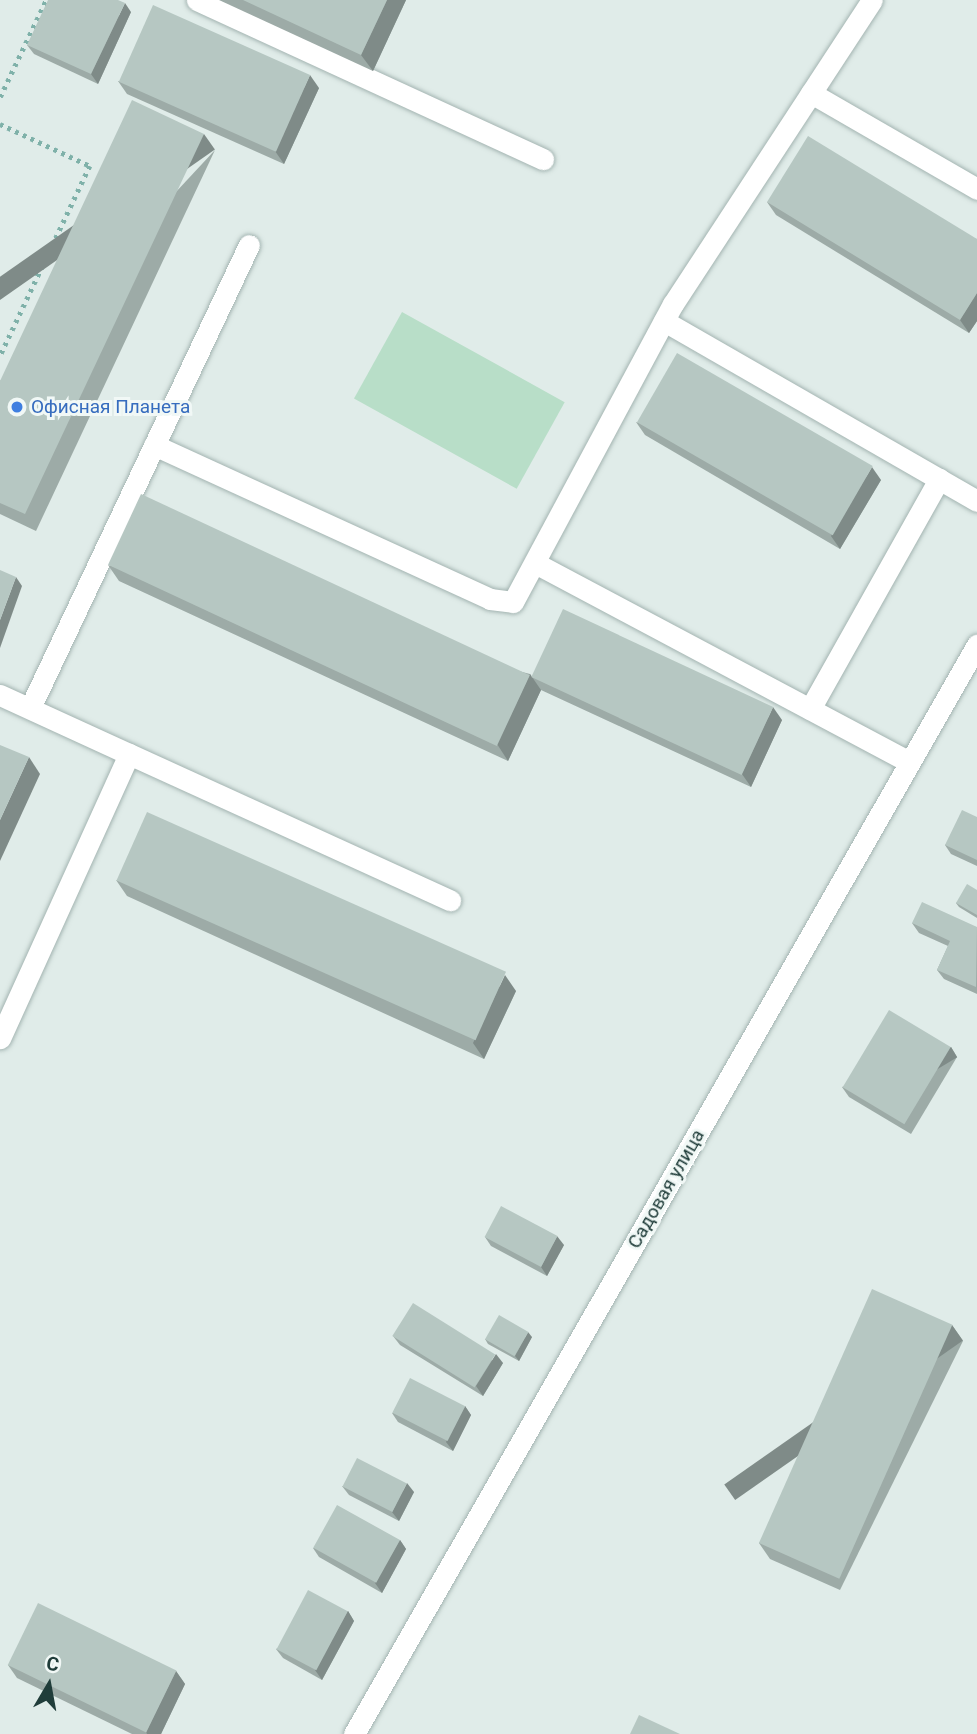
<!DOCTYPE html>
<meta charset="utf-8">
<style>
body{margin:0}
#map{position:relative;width:977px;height:1734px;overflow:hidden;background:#e0ece9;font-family:Roboto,sans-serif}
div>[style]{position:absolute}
.green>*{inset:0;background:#b8dec8;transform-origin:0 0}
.path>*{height:4.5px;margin-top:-2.25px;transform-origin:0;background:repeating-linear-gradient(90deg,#7fb1a9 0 3.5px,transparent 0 8.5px)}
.roads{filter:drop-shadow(0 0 2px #a3b4b1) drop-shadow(0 0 2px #a3b4b1)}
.minor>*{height:21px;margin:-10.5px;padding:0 10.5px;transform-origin:10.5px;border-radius:10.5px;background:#fff}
.wall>*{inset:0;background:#9daba7}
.shaded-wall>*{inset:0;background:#7f8b88;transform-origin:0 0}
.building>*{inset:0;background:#b6c7c2;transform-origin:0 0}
.dots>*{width:19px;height:19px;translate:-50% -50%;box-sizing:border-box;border:4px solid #f1f8f6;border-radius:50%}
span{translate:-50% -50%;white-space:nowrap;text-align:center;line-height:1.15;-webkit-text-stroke:6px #f1f8f6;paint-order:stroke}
.shop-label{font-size:19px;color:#366cbe}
.left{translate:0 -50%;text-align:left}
.street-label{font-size:19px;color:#203d3a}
.north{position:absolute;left:14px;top:1650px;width:70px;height:70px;-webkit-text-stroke:5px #f1f8f6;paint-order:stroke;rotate:10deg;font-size:19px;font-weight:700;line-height:28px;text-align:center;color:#203d3a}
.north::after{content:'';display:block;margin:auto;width:24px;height:32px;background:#203d3a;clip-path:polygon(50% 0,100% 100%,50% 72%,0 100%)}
</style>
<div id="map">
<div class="green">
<i style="left:402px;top:312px;width:186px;height:99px;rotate:29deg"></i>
</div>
<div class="path">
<i style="left:0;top:97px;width:107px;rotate:-64.6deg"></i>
<i style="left:0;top:124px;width:99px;rotate:25deg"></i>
<i style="left:90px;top:166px;width:210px;rotate:115.3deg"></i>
</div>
<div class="roads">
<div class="minor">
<i style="left:197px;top:0;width:381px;rotate:24.7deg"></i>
<i style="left:811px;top:93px;width:192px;rotate:30deg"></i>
<i style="left:664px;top:321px;width:361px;rotate:29.9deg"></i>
<i style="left:154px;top:445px;width:370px;rotate:24.6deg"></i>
<i style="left:490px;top:599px;width:23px;rotate:7deg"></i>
<i style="left:513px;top:602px;width:338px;rotate:-61.8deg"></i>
<i style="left:673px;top:304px;width:363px;rotate:-56.8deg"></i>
<i style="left:537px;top:564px;width:422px;rotate:28deg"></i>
<i style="left:0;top:695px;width:142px;rotate:24.6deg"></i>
<i style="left:129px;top:754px;width:312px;rotate:114.4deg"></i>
<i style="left:30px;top:708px;width:512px;rotate:-64.69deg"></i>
<i style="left:810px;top:709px;width:264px;rotate:-60.7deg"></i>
<i style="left:129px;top:754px;width:353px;rotate:24.5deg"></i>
<i style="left:354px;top:1734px;width:1255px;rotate:-60.23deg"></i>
</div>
</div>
<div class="wall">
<i style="clip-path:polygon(219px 0,406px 0,373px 71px)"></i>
<i style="clip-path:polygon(131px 12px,98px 84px,34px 54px,27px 45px)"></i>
<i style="clip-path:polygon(118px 81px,319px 88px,284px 164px,127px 94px)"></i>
<i style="clip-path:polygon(215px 150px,36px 531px,0 514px,0 381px)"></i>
<i style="clip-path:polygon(767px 202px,977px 239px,977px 321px,969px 333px,776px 215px)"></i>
<i style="clip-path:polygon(636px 422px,881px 480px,840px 549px,645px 435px)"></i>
<i style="clip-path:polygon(108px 565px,530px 674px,532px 677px,782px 720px,751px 787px,541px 690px,508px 761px,119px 581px)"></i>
<i style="clip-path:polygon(977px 817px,977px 866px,951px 854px,945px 845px)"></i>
<i style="clip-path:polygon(116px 880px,516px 991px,484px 1059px,127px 896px)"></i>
<i style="clip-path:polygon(977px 890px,977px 918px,959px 907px,956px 903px)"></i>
<i style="clip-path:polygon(912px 923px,977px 927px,977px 994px,944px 979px,937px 970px,948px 946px,919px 933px)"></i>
<i style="clip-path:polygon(951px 1047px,957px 1057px,911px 1134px,849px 1097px,842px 1087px)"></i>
<i style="clip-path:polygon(485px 1237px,564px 1245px,547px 1276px,491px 1246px)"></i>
<i style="clip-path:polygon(952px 1325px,963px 1341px,840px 1590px,770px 1559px,759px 1543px)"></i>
<i style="clip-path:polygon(393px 1336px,503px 1363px,483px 1396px,400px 1345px)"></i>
<i style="clip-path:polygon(532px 1337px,519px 1361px,488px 1344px,485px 1339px)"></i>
<i style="clip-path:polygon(465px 1406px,471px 1415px,453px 1451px,398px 1422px,392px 1413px)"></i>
<i style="clip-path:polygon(342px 1486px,414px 1492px,399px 1521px,349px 1495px)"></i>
<i style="clip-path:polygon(400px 1540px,406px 1549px,382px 1593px,319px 1557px,313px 1548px)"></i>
<i style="clip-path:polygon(348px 1611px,354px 1621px,322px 1680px,283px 1658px,276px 1649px)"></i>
<i style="clip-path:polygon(8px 1665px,176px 1671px,185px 1684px,161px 1734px,132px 1734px,17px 1678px)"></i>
</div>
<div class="shaded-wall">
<i style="clip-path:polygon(387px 0,406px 0,373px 71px,361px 55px)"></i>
<i style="clip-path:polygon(125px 3px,131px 12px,98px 84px,91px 74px)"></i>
<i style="clip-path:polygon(310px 75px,319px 88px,284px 164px,275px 151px)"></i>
<i style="left:204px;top:134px;width:19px;height:420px;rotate:55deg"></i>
<i style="clip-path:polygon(977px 293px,977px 321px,969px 333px,960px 320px)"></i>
<i style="clip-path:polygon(872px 467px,881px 480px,840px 549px,831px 536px)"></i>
<i style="clip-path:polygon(16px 577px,22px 586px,0 648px,0 620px)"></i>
<i style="clip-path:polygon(530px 674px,541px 690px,508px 761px,497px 744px)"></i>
<i style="clip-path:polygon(773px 707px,782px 720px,751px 787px,742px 774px)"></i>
<i style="clip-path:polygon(29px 757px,40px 774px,0 861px,0 820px)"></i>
<i style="clip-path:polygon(505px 975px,516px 991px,484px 1059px,473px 1043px)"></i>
<i style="left:951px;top:1047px;width:12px;height:91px;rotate:59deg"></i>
<i style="clip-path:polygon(557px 1236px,564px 1245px,547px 1276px,541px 1267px)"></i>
<i style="left:952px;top:1325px;width:19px;height:278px;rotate:55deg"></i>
<i style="clip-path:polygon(528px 1332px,532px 1337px,519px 1361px,515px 1356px)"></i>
<i style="clip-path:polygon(496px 1354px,503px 1363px,483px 1396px,476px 1386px)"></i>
<i style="clip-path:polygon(465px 1406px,471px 1415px,453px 1451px,446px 1442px)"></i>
<i style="clip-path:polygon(407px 1483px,414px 1492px,399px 1521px,392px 1512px)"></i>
<i style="clip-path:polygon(400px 1540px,406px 1549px,382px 1593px,375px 1583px)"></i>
<i style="clip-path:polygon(348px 1611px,354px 1621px,322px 1680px,315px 1670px)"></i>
<i style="clip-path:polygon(176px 1671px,185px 1684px,161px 1734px,147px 1734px,146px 1732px)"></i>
</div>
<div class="building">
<i style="clip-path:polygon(48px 0,118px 0,125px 3px,91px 74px,27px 45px)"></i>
<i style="clip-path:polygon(243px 0,387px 0,361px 55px)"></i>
<i style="left:153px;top:5px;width:172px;height:84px;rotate:24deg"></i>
<i style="clip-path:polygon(132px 100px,204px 134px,25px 514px,0 503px,0 381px)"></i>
<i style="clip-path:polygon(808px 136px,977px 239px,977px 293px,960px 320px,767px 202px)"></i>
<i style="left:677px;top:353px;width:226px;height:80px;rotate:30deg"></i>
<i style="left:141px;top:494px;width:429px;height:78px;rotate:25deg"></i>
<i style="clip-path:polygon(0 570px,16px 577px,0 620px)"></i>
<i style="left:563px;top:609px;width:232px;height:75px;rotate:25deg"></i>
<i style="clip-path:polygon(0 745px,29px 757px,0 820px)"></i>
<i style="clip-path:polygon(962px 810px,977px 817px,977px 860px,945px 845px)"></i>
<i style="left:147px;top:812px;width:393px;height:75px;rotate:24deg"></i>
<i style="clip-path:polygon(967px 884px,977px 890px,977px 915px,956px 903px)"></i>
<i style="clip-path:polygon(922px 902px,977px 927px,976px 987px,937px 970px,950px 941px,912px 923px)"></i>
<i style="left:889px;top:1010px;width:72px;height:90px;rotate:31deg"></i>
<i style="left:501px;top:1206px;width:64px;height:35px;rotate:28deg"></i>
<i style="left:872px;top:1289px;width:88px;height:278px;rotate:24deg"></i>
<i style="left:413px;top:1303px;width:97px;height:39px;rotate:32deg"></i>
<i style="left:499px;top:1315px;width:34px;height:28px;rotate:30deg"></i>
<i style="left:410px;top:1378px;width:62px;height:39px;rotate:27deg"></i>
<i style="left:357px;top:1458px;width:56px;height:32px;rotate:27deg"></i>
<i style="left:337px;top:1505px;width:72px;height:49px;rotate:29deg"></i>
<i style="left:308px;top:1590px;width:45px;height:67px;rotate:28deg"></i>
<i style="left:38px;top:1603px;width:154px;height:69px;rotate:26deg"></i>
<i style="clip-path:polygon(639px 1715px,680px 1734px,630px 1734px)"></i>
</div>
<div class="dots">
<i style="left:17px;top:407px;background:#3f7fe0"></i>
</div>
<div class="shop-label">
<span class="left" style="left:31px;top:407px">Офисная Планета</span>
</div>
<div class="street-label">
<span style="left:666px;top:1189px;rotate:-60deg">Садовая улица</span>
</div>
<div class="north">С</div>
</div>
